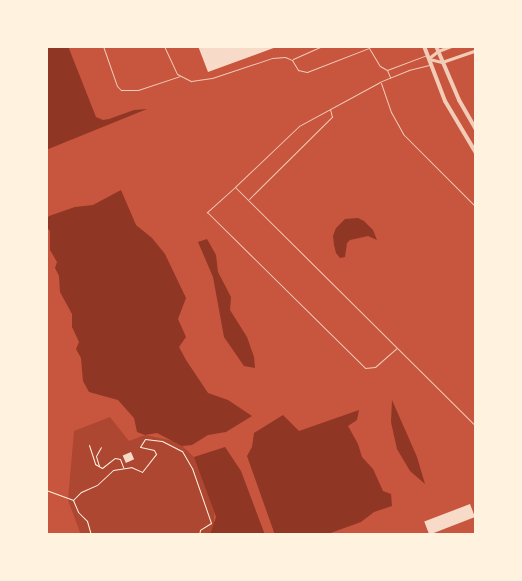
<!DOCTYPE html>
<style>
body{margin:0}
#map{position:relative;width:522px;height:581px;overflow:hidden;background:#c8553d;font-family:Arial,sans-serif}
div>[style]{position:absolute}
.green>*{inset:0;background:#ae4732}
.water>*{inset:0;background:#8f3625}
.building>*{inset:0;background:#f7dbc8;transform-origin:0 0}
.path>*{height:1px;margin:-0.5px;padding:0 0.5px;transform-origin:0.5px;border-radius:0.5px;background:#fff3e0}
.service>*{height:1px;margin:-0.5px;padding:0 0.5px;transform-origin:0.5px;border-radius:0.5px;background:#f1ccb7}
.minor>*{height:3px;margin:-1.5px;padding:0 1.5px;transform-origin:1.5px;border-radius:1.5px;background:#f1ccb7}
.tertiary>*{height:4px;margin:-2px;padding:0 2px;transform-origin:2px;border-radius:2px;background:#f1ccb7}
span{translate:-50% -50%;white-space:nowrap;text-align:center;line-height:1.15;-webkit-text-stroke:5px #fff3e0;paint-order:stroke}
.frame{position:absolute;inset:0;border:48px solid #fff3e0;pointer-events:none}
</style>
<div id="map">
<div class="green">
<i style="clip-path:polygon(110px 417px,129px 441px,145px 435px,178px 442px,196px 459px,214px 512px,214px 535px,81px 535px,68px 500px,74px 431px)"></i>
</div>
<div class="water">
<i style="clip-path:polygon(46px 46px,68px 46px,96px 117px,103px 120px,109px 119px,134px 110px,147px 109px,46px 150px)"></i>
<i style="clip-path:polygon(121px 190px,136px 225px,152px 238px,165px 254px,186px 298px,178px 319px,186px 337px,179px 347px,186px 360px,208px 393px,228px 400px,252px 416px,226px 432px,208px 435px,192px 445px,182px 446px,157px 433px,145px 435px,137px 432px,134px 418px,118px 400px,89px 392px,83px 381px,81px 358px,76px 349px,79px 342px,72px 327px,72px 314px,60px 292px,59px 276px,55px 268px,57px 262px,50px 250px,50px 231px,46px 226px,46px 220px,49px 216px,75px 207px,93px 205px)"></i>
<i style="clip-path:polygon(358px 218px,364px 221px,373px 230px,377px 240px,368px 236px,350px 240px,347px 243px,345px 257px,340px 258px,336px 253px,334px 245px,333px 236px,336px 228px,345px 219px)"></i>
<i style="clip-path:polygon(207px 239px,216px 255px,218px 272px,231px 297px,230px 310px,247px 337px,254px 357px,255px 368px,244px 366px,224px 337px,213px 277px,198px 242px)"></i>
<i style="clip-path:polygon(392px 400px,417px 457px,425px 484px,410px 471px,397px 449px,391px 422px)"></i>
<i style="clip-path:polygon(359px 410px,357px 420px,348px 426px,358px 444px,362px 457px,373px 469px,383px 491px,391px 494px,392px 506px,374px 512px,361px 522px,325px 535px,275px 535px,247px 456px,252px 447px,254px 433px,283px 415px,299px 431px)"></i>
<i style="clip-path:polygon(225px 447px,241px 471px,265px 535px,210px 535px,216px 517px,194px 457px)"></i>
</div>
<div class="building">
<i style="clip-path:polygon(198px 46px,279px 46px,208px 72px)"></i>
<i style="left:131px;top:452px;width:8px;height:9px;rotate:67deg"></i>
<i style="left:470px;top:504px;width:14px;height:49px;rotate:69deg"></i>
</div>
<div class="path">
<i style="left:89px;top:445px;width:20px;rotate:72deg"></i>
<i style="left:95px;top:464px;width:8px;rotate:30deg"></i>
<i style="left:102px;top:468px;width:16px;rotate:-38deg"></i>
<i style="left:115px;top:458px;width:5px;rotate:11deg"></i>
<i style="left:120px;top:459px;width:9px;rotate:69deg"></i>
<i style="left:99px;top:466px;width:10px;rotate:-107deg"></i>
<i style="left:96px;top:456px;width:10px;rotate:-61deg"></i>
<i style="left:46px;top:490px;width:29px;rotate:20deg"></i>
<i style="left:73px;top:500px;width:13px;rotate:67deg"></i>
<i style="left:78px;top:512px;width:13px;rotate:45deg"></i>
<i style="left:87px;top:521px;width:15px;rotate:74deg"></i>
<i style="left:73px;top:500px;width:11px;rotate:-45deg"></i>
<i style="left:81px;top:492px;width:17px;rotate:-24deg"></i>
<i style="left:97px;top:485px;width:22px;rotate:-43deg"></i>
<i style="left:113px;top:470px;width:18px;rotate:-9deg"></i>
<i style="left:131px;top:467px;width:12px;rotate:24deg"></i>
<i style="left:142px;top:472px;width:23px;rotate:-52deg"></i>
<i style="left:156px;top:454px;width:4px;rotate:-117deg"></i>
<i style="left:154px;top:450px;width:14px;rotate:-168deg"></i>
<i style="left:140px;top:447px;width:9px;rotate:-58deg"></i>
<i style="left:145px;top:439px;width:17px;rotate:7deg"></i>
<i style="left:162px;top:441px;width:22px;rotate:27deg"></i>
<i style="left:182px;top:451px;width:20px;rotate:60deg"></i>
<i style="left:192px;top:468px;width:58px;rotate:70.9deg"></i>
<i style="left:211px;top:523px;width:13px;rotate:148deg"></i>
<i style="left:200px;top:530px;width:5px;rotate:101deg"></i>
</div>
<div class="service">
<i style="left:103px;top:46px;width:42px;rotate:70.7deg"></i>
<i style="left:117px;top:86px;width:6px;rotate:45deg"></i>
<i style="left:121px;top:90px;width:17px"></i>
<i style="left:138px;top:90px;width:44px;rotate:-18.4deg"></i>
<i style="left:164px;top:46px;width:31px;rotate:65deg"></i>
<i style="left:177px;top:74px;width:16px;rotate:27deg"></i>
<i style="left:191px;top:81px;width:21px;rotate:-8deg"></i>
<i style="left:212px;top:78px;width:63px;rotate:-18.4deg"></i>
<i style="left:272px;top:58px;width:13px;rotate:-4deg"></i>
<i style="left:285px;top:57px;width:8px;rotate:23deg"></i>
<i style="left:292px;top:60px;width:12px;rotate:59deg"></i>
<i style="left:298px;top:70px;width:9px;rotate:13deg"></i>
<i style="left:307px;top:72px;width:66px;rotate:-21.2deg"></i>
<i style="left:369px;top:48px;width:21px;rotate:59deg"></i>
<i style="left:380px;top:66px;width:8px;rotate:30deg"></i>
<i style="left:387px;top:70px;width:43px;rotate:-20.6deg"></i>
<i style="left:293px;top:59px;width:32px;rotate:-24deg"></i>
<i style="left:429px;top:65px;width:21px;rotate:166deg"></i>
<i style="left:409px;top:70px;width:31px;rotate:158deg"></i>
<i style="left:380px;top:82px;width:92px;rotate:151.5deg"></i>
<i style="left:299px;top:126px;width:88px;rotate:136.4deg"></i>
<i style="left:235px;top:187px;width:339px;rotate:44.8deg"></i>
<i style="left:387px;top:70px;width:8px;rotate:67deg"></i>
<i style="left:381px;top:83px;width:31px;rotate:71deg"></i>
<i style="left:391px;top:112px;width:25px;rotate:61deg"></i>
<i style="left:403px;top:134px;width:103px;rotate:45deg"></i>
<i style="left:235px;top:187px;width:38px;rotate:138deg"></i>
<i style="left:207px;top:212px;width:222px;rotate:44.6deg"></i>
<i style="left:365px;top:368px;width:10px;rotate:-6deg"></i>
<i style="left:375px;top:367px;width:29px;rotate:-41deg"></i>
<i style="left:249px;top:199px;width:117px;rotate:-44.7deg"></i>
<i style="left:332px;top:117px;width:8px;rotate:-104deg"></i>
</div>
<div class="minor">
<i style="left:429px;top:58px;width:11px;rotate:-38deg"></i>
<i style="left:438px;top:51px;width:14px;rotate:-21deg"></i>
<i style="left:429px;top:59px;width:13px;rotate:13deg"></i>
<i style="left:442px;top:62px;width:36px;rotate:-19deg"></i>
<i style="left:474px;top:535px;width:2px;rotate:-27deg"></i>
</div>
<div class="tertiary">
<i style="left:424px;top:46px;width:59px;rotate:69.1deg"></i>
<i style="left:445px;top:101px;width:61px;rotate:59.2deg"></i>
<i style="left:436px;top:46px;width:59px;rotate:66.9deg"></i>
<i style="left:459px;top:100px;width:34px;rotate:60deg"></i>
</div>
<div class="frame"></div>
</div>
